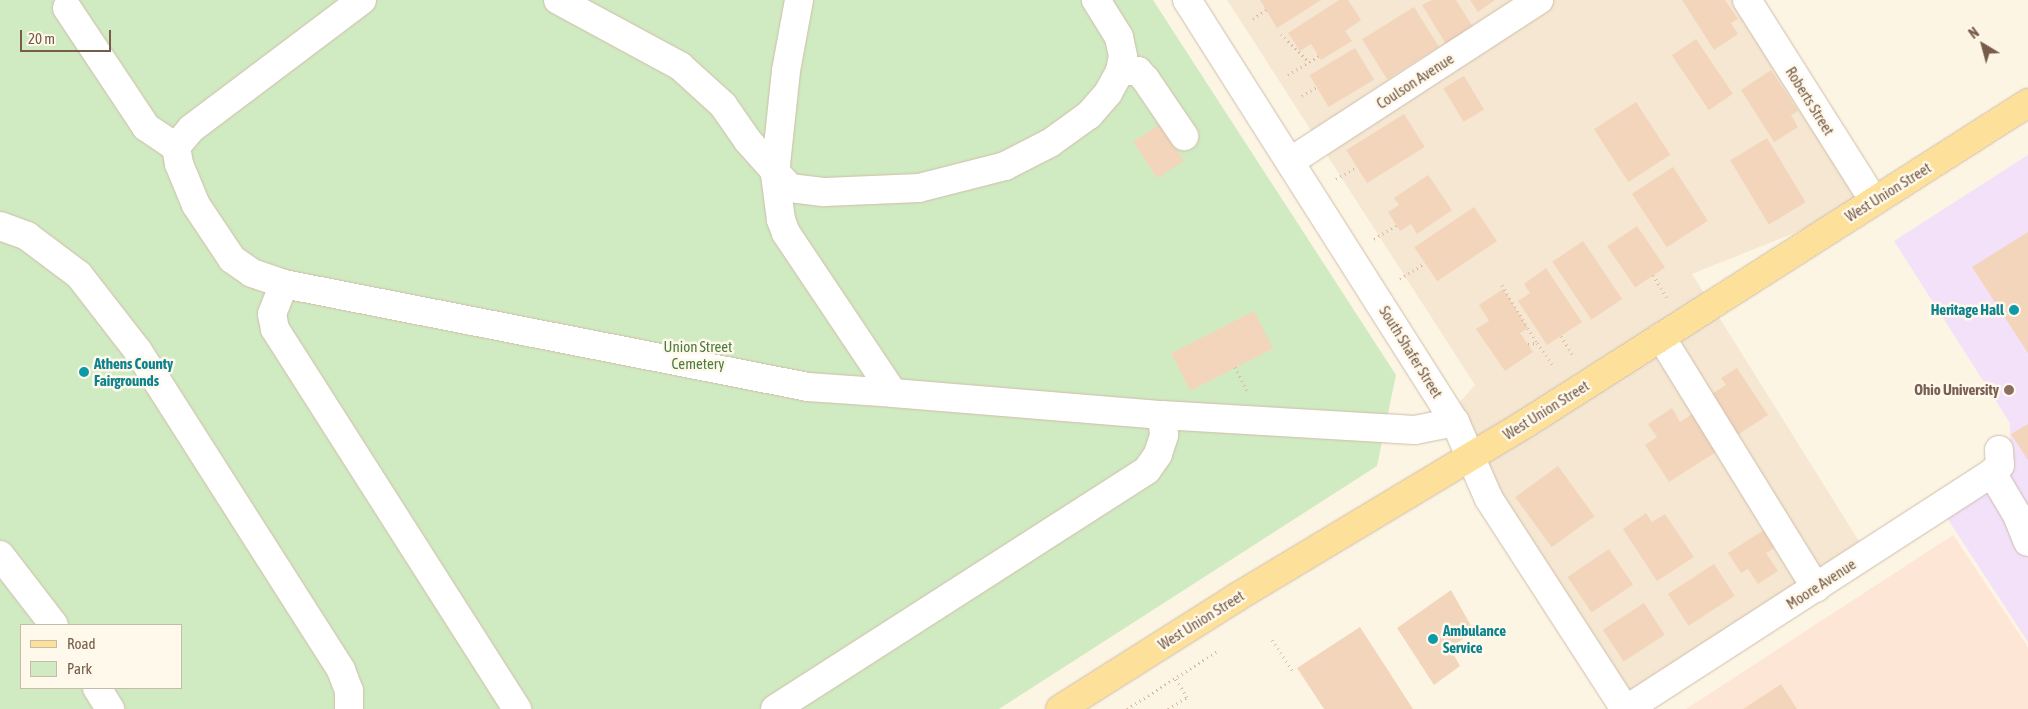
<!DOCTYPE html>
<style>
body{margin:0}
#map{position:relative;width:2028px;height:709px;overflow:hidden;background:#fdf5e4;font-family:"Asap Condensed",sans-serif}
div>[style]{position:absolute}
.residential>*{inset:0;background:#f5e7d2}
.commercial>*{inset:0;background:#fee6d7}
.education>*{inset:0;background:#f2e1f9}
.green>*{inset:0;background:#d0ebc2}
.building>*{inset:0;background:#f3d5bb;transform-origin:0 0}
.path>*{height:3px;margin-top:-1.5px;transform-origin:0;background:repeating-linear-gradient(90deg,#d8b99e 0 1px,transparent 0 5px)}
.roads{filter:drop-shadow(0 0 1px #cfbdaa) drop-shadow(0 0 1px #cfbdaa)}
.minor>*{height:28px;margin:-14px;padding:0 14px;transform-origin:14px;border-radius:14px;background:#fff}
.major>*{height:28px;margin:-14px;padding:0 14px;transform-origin:14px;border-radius:14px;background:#fde09a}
.dots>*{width:14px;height:14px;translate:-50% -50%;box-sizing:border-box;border:2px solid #fff9eb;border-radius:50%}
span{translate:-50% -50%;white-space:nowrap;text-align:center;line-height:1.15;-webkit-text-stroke:5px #fff9eb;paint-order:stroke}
.street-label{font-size:15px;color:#765c49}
.culture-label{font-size:15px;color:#0d838f;font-weight:700}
.right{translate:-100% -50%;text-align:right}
.left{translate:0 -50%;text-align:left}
.park-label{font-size:15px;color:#4d7c40}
.education-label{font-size:15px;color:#785e54;font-weight:700}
.legend{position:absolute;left:20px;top:624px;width:162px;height:65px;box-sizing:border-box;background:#fff9eb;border:1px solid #c8baaa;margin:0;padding:6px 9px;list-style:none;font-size:15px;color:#765c49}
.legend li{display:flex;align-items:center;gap:10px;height:25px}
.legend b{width:25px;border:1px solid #c8baaa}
.north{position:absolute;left:1958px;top:20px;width:50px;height:50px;-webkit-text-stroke:4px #fff9eb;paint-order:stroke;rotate:323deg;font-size:14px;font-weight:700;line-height:20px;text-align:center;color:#765c49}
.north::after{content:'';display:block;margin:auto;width:18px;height:22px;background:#765c49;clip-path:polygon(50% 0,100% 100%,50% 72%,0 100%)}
.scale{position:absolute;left:20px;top:30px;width:91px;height:22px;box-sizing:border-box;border:2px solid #765c49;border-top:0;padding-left:6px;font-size:15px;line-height:18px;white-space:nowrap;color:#765c49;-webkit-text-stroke:4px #fff9eb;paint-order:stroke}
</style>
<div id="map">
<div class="residential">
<i style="clip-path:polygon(1227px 0,1747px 0,1874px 201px,1692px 274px,1867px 554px,1627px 709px,1450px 413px,1475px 385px)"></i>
</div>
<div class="commercial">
<i style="clip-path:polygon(1953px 535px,2028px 647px,2028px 709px,1686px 709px)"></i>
</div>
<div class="education">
<i style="clip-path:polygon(2028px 155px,2028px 642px,1947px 518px,2011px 477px,2010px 423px,1894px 241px)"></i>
</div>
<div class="green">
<i style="clip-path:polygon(evenodd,0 0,1153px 0,1396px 375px,1377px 466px,999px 709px,0 709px,0 0,21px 625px,181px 625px,181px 688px,21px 688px,21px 625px)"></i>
</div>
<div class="building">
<i style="clip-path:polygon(1260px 0,1321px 0,1277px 28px)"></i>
<i style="clip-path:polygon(1339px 0,1348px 0,1361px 20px,1345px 31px,1352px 41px,1321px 60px,1311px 44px,1300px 51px,1288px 33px)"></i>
<i style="clip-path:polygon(1432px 0,1456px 0,1473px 27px,1446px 44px,1422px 5px)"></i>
<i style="clip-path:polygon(1470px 0,1495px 0,1478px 12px)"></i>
<i style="clip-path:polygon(1682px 0,1725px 0,1738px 19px,1731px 23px,1738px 34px,1714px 50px)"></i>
<i style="left:1414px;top:7px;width:47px;height:61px;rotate:58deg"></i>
<i style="left:1696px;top:39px;width:66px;height:29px;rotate:56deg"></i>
<i style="left:1355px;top:48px;width:37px;height:53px;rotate:59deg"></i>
<i style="clip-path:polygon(1771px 70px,1798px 111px,1791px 115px,1798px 127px,1774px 142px,1741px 90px)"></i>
<i style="left:1464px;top:76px;width:39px;height:24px;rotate:59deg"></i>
<i style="left:1636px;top:102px;width:63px;height:50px;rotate:57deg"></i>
<i style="left:1404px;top:114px;width:39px;height:68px;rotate:58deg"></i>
<i style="left:1160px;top:124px;width:44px;height:32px;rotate:57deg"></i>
<i style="left:1767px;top:138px;width:75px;height:43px;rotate:59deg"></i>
<i style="left:1673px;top:167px;width:64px;height:49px;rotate:57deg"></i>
<i style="clip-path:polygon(1428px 175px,1452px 210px,1417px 234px,1411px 224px,1400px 231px,1388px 212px,1399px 205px,1394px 198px)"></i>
<i style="left:1474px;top:207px;width:41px;height:72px;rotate:56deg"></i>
<i style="left:1637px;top:226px;width:50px;height:36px;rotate:56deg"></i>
<i style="clip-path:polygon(2028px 232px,2028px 353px,1972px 267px)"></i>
<i style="left:1583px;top:241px;width:70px;height:37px;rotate:56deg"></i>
<i style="clip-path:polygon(1546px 268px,1582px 322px,1547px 345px,1518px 301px,1530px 293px,1524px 284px)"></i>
<i style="clip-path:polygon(1503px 289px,1528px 328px,1520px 333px,1533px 352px,1505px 371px,1476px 329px,1489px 321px,1479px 305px)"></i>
<i style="left:1254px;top:311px;width:42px;height:93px;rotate:63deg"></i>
<i style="clip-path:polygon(1737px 368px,1768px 415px,1733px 438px,1707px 397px,1726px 385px,1721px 378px)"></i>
<i style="clip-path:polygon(1672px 408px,1680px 422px,1692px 414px,1716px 452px,1669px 482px,1645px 445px,1657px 437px,1648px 424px)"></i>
<i style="clip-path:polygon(2028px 424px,2028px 460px,2011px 434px)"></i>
<i style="left:1558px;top:466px;width:62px;height:53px;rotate:54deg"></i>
<i style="clip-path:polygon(1646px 513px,1652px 522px,1665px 514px,1694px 557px,1657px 581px,1623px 529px)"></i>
<i style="clip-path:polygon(1767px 528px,1778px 546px,1766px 553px,1778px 571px,1758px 584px,1748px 569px,1741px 573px,1728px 553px)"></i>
<i style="left:1609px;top:549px;width:43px;height:50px;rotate:56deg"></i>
<i style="left:1714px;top:564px;width:38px;height:55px;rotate:57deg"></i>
<i style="clip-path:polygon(1451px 590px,1474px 631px,1450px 648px,1460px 666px,1434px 685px,1397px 628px)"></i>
<i style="left:1644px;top:603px;width:38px;height:49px;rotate:57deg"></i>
<i style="clip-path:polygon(1360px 627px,1413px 709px,1324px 709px,1297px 668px)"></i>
<i style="clip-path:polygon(1781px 684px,1797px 709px,1743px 709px)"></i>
</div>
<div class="path">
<i style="left:1253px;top:19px;width:16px;rotate:-35deg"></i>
<i style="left:1281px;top:34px;width:40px;rotate:45deg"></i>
<i style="left:1288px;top:75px;width:36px;rotate:-32deg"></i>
<i style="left:1302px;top:96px;width:17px;rotate:-31deg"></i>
<i style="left:1336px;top:179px;width:24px;rotate:-30deg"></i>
<i style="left:1374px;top:239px;width:26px;rotate:-32deg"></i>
<i style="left:1653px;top:275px;width:26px;rotate:58deg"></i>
<i style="left:1400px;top:279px;width:30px;rotate:-33deg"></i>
<i style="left:1502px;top:285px;width:68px;rotate:58.9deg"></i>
<i style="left:1561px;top:336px;width:22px;rotate:58deg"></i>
<i style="left:1528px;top:344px;width:9px;rotate:-6deg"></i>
<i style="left:1537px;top:343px;width:29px;rotate:55deg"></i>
<i style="left:1235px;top:367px;width:27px;rotate:63deg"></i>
<i style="left:1272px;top:640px;width:36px;rotate:56deg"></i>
<i style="left:1127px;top:709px;width:109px;rotate:-32.7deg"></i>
<i style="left:1168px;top:709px;width:22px;rotate:-32deg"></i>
<i style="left:1187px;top:697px;width:22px;rotate:-122deg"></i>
</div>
<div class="roads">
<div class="minor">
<i style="left:362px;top:0;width:214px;rotate:143deg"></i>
<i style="left:191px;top:129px;width:23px;rotate:130deg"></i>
<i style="left:176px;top:147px;width:17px;rotate:80deg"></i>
<i style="left:179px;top:164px;width:44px;rotate:67.5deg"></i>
<i style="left:196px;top:205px;width:65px;rotate:56.3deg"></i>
<i style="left:232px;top:259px;width:24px;rotate:35deg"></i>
<i style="left:252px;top:273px;width:34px;rotate:19deg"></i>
<i style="left:284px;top:284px;width:32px;rotate:112deg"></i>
<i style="left:272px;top:314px;width:15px;rotate:79deg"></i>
<i style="left:275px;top:329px;width:451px;rotate:57.5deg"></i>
<i style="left:558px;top:0;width:139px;rotate:28.4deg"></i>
<i style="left:680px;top:66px;width:58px;rotate:42.2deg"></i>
<i style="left:723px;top:105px;width:44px;rotate:55.2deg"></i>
<i style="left:748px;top:141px;width:63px;rotate:48.2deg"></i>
<i style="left:790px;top:188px;width:35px;rotate:7deg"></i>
<i style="left:825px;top:192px;width:94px;rotate:-2.4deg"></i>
<i style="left:919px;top:188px;width:89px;rotate:-14.3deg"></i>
<i style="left:1005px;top:166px;width:51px;rotate:-27.1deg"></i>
<i style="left:1050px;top:143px;width:48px;rotate:-35.7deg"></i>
<i style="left:1089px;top:115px;width:29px;rotate:-49deg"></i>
<i style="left:1108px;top:93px;width:25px;rotate:-61deg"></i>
<i style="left:1120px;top:71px;width:15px;rotate:-79deg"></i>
<i style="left:1123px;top:56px;width:19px;rotate:-102deg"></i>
<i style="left:1119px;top:37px;width:44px;rotate:-121.9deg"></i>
<i style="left:799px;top:0;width:72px;rotate:100.4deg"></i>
<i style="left:786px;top:71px;width:104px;rotate:96.1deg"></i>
<i style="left:775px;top:174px;width:46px;rotate:82.6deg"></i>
<i style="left:781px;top:220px;width:14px;rotate:69deg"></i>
<i style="left:786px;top:233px;width:192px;rotate:56.2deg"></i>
<i style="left:893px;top:393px;width:270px;rotate:4.7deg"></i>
<i style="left:1162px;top:415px;width:253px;rotate:3.4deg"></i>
<i style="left:1415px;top:430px;width:41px;rotate:-11.3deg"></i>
<i style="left:1187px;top:0;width:500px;rotate:57.6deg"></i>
<i style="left:1455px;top:422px;width:84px;rotate:66.2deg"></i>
<i style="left:1489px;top:499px;width:250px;rotate:57.1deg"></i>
<i style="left:1747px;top:0;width:238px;rotate:57.7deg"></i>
<i style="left:67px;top:8px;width:143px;rotate:56.4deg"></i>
<i style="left:146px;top:127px;width:36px;rotate:34deg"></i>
<i style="left:1120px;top:71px;width:18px"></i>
<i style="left:1138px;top:71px;width:12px;rotate:48deg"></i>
<i style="left:1146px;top:80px;width:68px;rotate:55.8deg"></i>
<i style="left:1291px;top:161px;width:296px;rotate:-33deg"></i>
<i style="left:0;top:226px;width:29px;rotate:20deg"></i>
<i style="left:27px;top:236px;width:65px;rotate:36.9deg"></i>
<i style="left:79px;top:275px;width:96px;rotate:52.2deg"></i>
<i style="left:138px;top:351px;width:378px;rotate:57.5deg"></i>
<i style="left:341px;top:670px;width:22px;rotate:69deg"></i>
<i style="left:349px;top:691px;width:18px;rotate:90deg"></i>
<i style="left:284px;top:284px;width:534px;rotate:11.12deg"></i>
<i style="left:808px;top:387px;width:85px;rotate:4deg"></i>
<i style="left:1661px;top:337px;width:295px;rotate:58.3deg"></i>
<i style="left:1992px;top:473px;width:49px;rotate:59.2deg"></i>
<i style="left:2017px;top:515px;width:29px;rotate:68deg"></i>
<i style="left:0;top:555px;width:88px;rotate:52.4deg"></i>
<i style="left:97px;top:688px;width:25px;rotate:58deg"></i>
<i style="left:775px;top:709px;width:442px;rotate:-32.7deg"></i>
<i style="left:1147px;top:470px;width:19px;rotate:-55deg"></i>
<i style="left:1158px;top:454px;width:20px;rotate:-72deg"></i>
<i style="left:1164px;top:435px;width:20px;rotate:-96deg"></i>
<i style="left:1627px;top:709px;width:435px;rotate:-32.9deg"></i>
<i style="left:1992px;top:473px;width:11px;rotate:-45deg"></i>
<i style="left:2000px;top:465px;width:15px;rotate:-94deg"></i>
</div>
<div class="major">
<i style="left:1060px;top:709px;width:209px;rotate:-32.3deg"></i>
<i style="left:1237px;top:597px;width:336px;rotate:-31deg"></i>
<i style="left:1525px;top:424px;width:597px;rotate:-32.54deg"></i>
</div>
</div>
<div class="dots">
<i style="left:2014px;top:310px;background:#0f9aa8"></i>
<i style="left:84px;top:372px;background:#0f9aa8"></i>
<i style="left:2009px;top:390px;background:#8d6e63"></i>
<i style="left:1433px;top:639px;background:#0f9aa8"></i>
</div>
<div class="street-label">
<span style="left:1415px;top:81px;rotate:-33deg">Coulson Avenue</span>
<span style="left:1810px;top:101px;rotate:58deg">Roberts Street</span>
<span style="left:1888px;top:192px;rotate:-32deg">West Union Street</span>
<span style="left:1411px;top:352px;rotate:58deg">South Shafer Street</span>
<span style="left:1546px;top:410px;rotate:-32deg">West Union Street</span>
<span style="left:1821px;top:584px;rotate:-33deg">Moore Avenue</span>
<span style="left:1201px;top:620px;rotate:-32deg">West Union Street</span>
</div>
<div class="culture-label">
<span class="right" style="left:2004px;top:310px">Heritage Hall</span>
<span class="left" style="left:94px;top:372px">Athens County<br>Fairgrounds</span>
<span class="left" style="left:1443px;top:639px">Ambulance<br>Service</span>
</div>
<div class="park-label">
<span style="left:698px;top:355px">Union Street<br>Cemetery</span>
</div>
<div class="education-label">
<span class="right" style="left:1999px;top:390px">Ohio University</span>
</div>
<ul class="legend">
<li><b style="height:6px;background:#fde09a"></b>Road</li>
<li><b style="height:14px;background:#d0ebc2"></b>Park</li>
</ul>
<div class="north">N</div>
<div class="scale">20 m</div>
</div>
